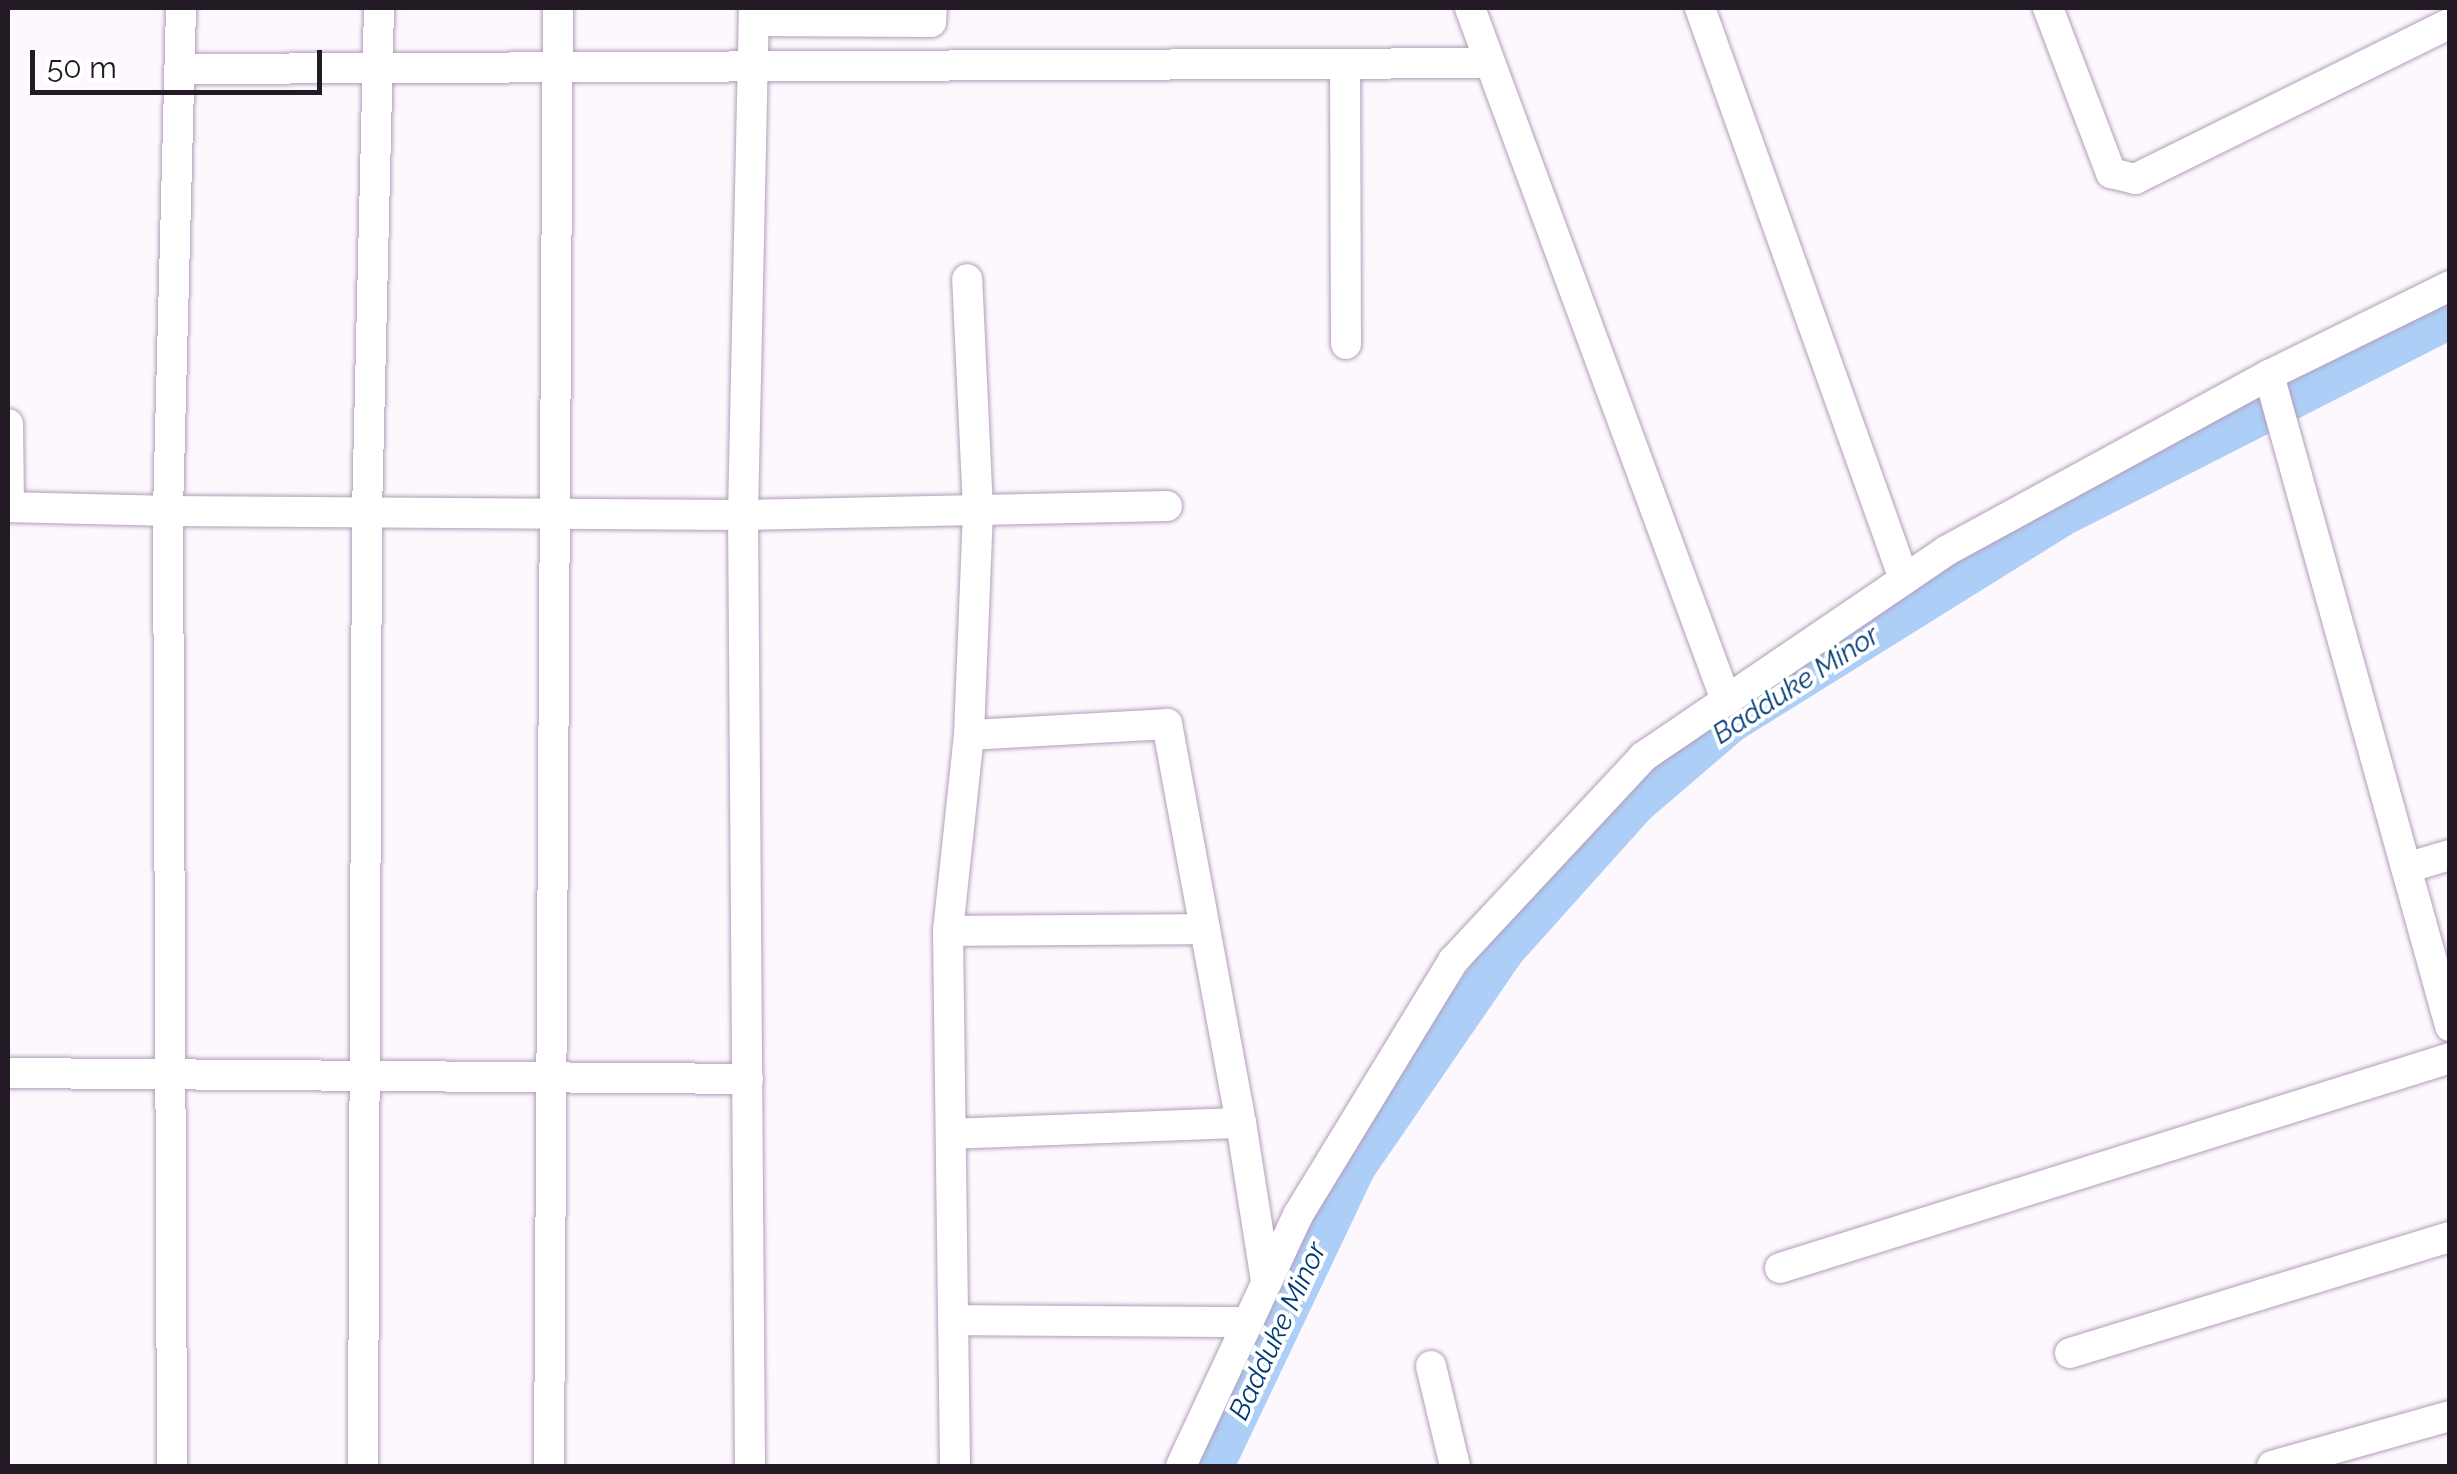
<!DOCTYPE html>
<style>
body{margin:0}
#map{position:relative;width:2457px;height:1474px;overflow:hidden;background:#fdf8fe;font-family:Raleway,sans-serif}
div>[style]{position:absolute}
.canal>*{height:40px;margin:-20px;padding:0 20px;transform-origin:20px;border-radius:20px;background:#adcef6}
.roads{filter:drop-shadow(0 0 2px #b39db9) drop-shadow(0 0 2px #b39db9)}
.street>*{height:30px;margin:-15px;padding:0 15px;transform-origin:15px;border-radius:15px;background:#fff}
span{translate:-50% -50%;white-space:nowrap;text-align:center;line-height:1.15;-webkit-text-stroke:8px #fff;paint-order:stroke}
.water-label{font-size:28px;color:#003b75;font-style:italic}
.frame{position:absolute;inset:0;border:10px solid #231a25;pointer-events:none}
.scale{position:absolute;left:30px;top:50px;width:292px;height:45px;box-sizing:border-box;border:5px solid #231a25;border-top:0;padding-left:12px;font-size:30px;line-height:35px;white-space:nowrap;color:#231a25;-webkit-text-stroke:8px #fff;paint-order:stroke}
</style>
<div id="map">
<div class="canal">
<i style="left:1214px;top:1466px;width:331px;rotate:-64.6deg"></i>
<i style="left:1356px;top:1167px;width:265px;rotate:-55.5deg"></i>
<i style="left:1506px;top:949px;width:193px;rotate:-48.1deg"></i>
<i style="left:1635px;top:805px;width:128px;rotate:-40.6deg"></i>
<i style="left:1732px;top:722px;width:388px;rotate:-31.9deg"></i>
<i style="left:2061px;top:517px;width:436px;rotate:-27deg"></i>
</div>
<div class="roads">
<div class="street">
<i style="left:1470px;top:8px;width:738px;rotate:69.7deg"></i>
<i style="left:1700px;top:8px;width:606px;rotate:70.34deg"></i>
<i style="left:2048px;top:8px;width:177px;rotate:69.1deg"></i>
<i style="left:2111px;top:173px;width:25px;rotate:14deg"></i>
<i style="left:2135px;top:179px;width:352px;rotate:-26.3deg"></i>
<i style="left:754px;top:21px;width:177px;rotate:0.3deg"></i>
<i style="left:931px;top:22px;width:14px;rotate:-86deg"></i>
<i style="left:1345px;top:64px;width:280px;rotate:89.8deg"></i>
<i style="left:181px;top:69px;width:1309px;rotate:-0.26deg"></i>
<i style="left:2269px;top:375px;width:676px;rotate:74.46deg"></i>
<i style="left:8px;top:424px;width:83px;rotate:89.3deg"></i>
<i style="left:8px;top:507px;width:160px;rotate:1.4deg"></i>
<i style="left:168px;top:511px;width:503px;rotate:-88.52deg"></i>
<i style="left:2406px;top:868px;width:46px;rotate:-16.5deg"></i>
<i style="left:948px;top:931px;width:257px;rotate:-0.4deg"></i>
<i style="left:8px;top:1073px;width:740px;rotate:0.46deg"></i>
<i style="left:1241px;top:1123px;width:160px;rotate:81deg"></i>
<i style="left:951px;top:1134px;width:290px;rotate:-2.2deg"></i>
<i style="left:1241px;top:1123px;width:406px;rotate:-100.5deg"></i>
<i style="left:1167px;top:724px;width:198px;rotate:176.8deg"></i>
<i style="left:1780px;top:1268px;width:702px;rotate:-17.4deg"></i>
<i style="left:953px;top:1320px;width:294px;rotate:0.4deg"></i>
<i style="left:2070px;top:1353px;width:397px;rotate:-17deg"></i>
<i style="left:1431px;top:1366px;width:103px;rotate:76.5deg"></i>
<i style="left:172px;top:1466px;width:955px;rotate:-90.24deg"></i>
<i style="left:168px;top:511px;width:575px;rotate:0.4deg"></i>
<i style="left:743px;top:515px;width:424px;rotate:-1.2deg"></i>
<i style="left:363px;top:1466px;width:953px;rotate:-89.76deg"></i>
<i style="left:367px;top:513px;width:505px;rotate:-88.64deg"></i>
<i style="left:549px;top:1466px;width:1458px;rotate:-89.65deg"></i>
<i style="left:750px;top:1466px;width:951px;rotate:-90.42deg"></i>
<i style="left:743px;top:515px;width:507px;rotate:-88.76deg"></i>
<i style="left:955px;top:1466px;width:535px;rotate:-90.75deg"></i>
<i style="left:948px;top:931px;width:197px;rotate:-83.9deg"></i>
<i style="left:969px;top:735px;width:226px;rotate:-87.7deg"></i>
<i style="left:978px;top:509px;width:230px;rotate:-92.7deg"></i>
<i style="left:1181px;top:1466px;width:277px;rotate:-65deg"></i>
<i style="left:1298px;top:1215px;width:298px;rotate:-58.6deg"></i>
<i style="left:1453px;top:961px;width:279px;rotate:-47deg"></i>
<i style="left:1643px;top:757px;width:366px;rotate:-34.2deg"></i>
<i style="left:1946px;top:551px;width:368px;rotate:-28.6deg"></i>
<i style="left:2269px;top:375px;width:202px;rotate:-26.2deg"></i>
<i style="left:2272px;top:1466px;width:185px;rotate:-15.7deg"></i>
</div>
</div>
<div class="water-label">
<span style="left:1796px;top:685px;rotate:-33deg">Badduke Minor</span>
<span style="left:1278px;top:1331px;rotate:-65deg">Badduke Minor</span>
</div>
<div class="frame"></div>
<div class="scale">50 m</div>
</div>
